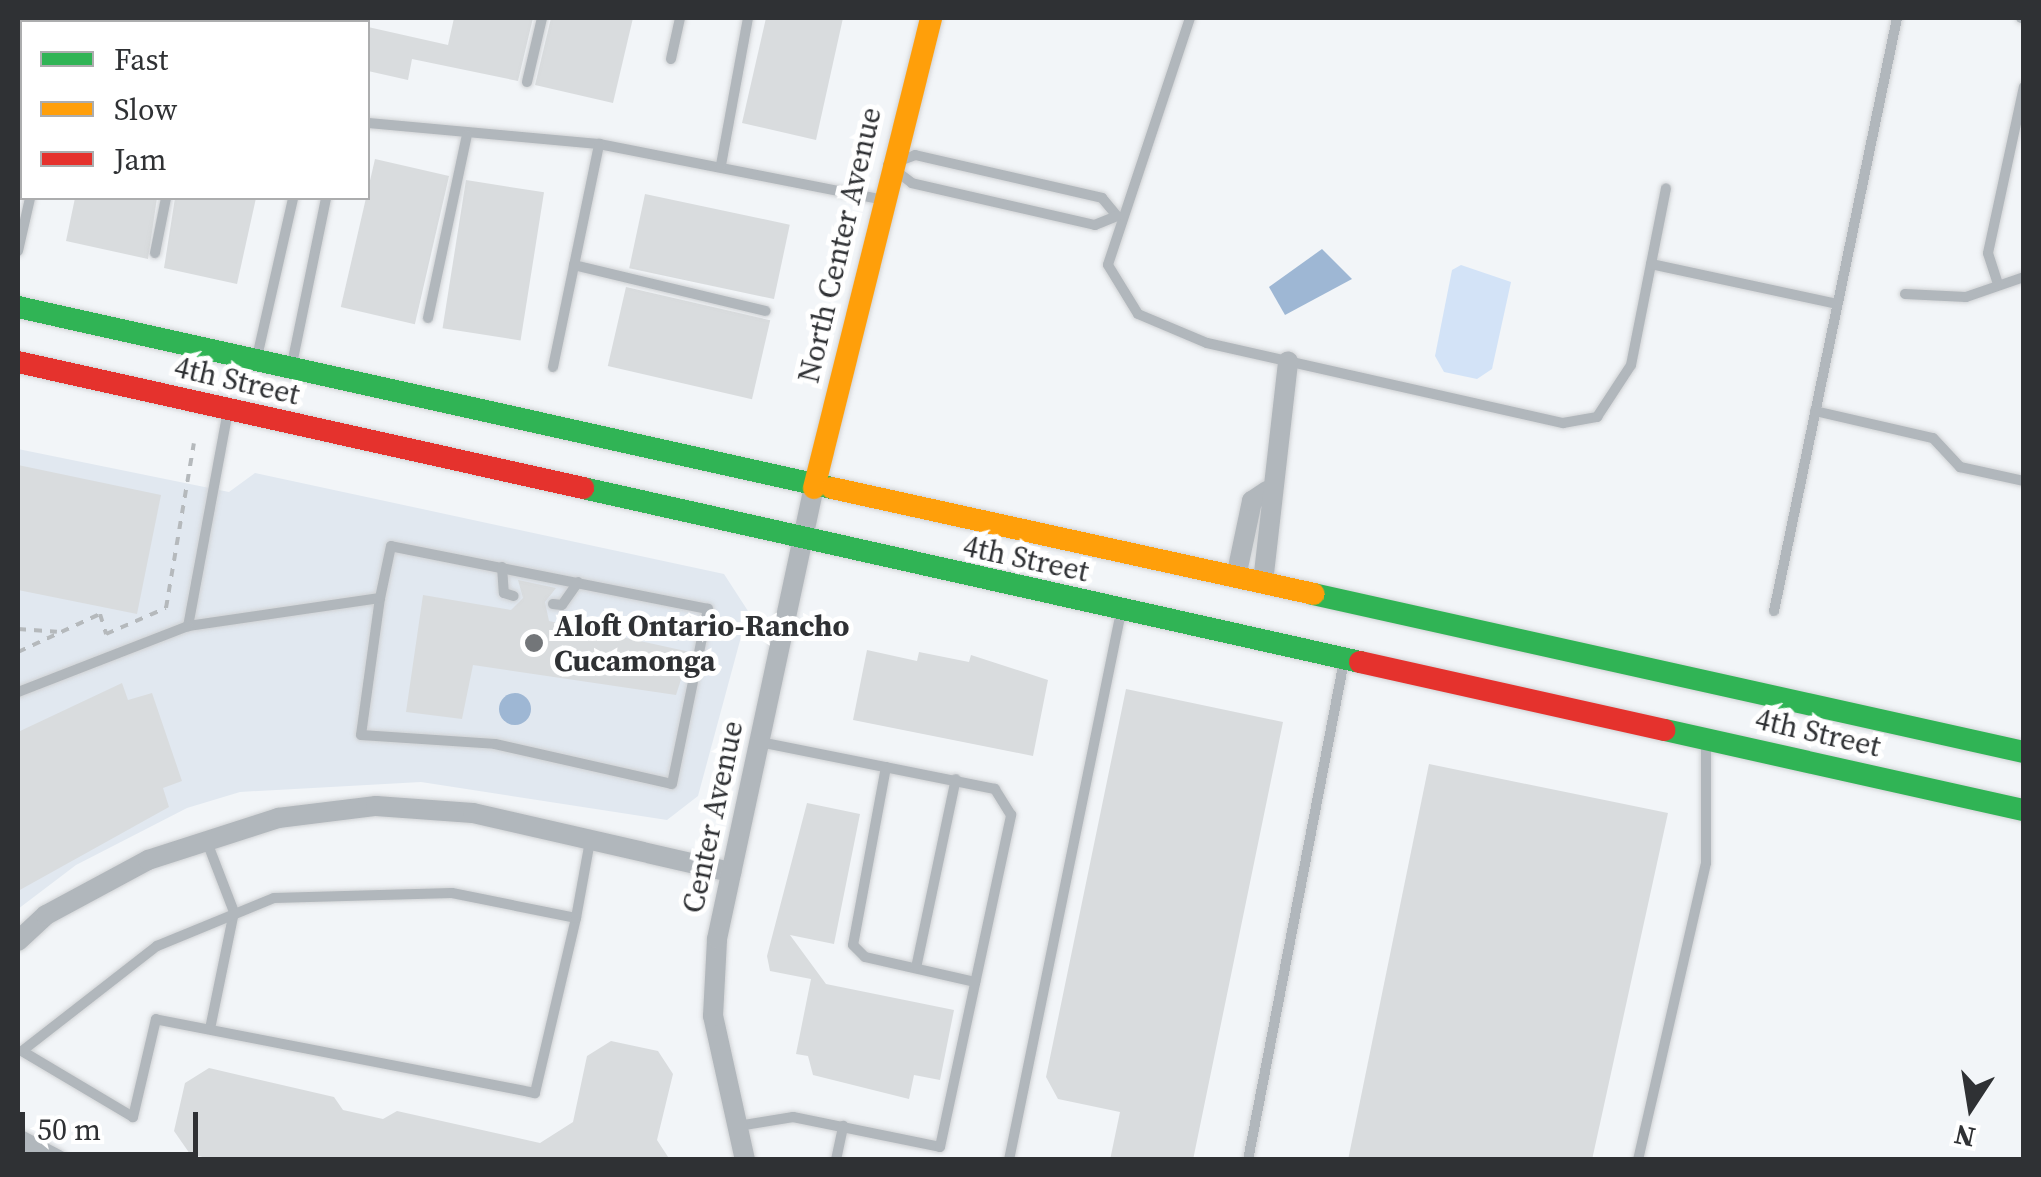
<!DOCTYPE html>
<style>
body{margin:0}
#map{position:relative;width:2041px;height:1177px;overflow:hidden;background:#f2f5f8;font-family:"Source Serif 4",serif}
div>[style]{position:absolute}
.built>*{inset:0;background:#e1e8f0}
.green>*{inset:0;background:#d3e3f7}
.water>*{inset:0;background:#9eb7d4}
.round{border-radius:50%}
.building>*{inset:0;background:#d9dcde;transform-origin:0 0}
.path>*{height:4px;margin-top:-2px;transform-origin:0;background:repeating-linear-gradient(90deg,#b5b9bc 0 8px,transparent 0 16px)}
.roads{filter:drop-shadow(0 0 2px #d0d2d4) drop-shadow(0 0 2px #d0d2d4)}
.lane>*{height:10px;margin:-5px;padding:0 5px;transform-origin:5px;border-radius:5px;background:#b1b7bc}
.street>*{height:20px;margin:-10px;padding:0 10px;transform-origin:10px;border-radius:10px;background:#b1b7bc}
.fast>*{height:22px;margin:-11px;padding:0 11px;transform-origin:11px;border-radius:11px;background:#30b455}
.slow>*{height:22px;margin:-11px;padding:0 11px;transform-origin:11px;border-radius:11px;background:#ff9f0a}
.jam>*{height:22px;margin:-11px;padding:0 11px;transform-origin:11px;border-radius:11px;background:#e5322d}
.dots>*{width:28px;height:28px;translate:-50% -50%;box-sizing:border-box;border:5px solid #fff;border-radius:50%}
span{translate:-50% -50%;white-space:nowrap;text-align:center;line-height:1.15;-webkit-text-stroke:10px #fff;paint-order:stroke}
.street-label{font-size:30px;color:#2f3134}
.poi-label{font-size:30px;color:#2f3134;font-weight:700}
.left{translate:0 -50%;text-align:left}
.frame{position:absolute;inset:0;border:20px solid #2f3134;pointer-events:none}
.legend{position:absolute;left:20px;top:20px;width:350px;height:180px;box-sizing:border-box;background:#fff;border:2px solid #acadae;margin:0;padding:12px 18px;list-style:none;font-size:30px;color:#2f3134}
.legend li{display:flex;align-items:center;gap:20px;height:50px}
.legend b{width:50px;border:2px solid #acadae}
.north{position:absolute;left:1921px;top:1057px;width:100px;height:100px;-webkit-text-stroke:8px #fff;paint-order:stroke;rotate:192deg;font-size:28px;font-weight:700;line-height:40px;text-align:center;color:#2f3134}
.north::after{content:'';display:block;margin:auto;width:35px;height:45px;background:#2f3134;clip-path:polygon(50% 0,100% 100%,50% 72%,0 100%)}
.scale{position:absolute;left:20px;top:1112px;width:178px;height:45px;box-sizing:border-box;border:5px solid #2f3134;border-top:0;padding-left:12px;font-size:30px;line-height:35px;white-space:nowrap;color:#2f3134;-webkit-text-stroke:8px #fff;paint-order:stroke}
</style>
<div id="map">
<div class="built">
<i style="clip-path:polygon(18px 449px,229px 492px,255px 473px,724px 574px,748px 611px,698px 796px,667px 820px,421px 782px,240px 792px,187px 808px,76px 865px,18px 909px)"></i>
</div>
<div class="green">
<i style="clip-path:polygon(1461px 265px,1511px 282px,1492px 369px,1477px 379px,1444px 372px,1435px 356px,1452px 270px)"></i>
</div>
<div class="water">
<i style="clip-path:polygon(1322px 249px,1352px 279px,1285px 315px,1269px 287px)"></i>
<i class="round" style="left:499px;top:693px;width:32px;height:32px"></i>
</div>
<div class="building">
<i style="clip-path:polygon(454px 18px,533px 18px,518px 81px,412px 59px,408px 80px,368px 71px,368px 27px,448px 45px)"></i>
<i style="clip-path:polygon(551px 18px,633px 18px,613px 103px,535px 85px)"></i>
<i style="clip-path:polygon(766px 18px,843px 18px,816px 140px,742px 123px)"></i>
<i style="left:375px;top:159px;width:76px;height:152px;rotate:13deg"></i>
<i style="left:466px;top:180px;width:79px;height:150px;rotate:9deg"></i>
<i style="left:645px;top:194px;width:148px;height:76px;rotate:12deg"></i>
<i style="clip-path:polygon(75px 198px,157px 198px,148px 259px,66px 241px)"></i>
<i style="clip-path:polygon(175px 198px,256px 198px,237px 284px,164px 268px)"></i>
<i style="left:626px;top:287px;width:148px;height:81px;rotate:13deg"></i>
<i style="clip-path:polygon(18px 465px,161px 495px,137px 614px,18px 590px)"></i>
<i style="clip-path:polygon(518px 580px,556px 588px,545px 602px,549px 621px,690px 652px,676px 695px,473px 665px,462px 719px,406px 712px,423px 595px,511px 610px,523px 598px)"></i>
<i style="clip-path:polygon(867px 650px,917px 661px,919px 652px,969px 662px,971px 655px,1048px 680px,1033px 756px,853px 720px)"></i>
<i style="clip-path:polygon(122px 683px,128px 700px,152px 693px,182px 781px,163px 788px,169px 807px,18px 891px,18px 732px)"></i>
<i style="clip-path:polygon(1126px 689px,1283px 722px,1193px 1160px,1110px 1160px,1120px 1112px,1058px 1099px,1046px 1077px)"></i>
<i style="clip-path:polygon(1429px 764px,1668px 813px,1592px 1160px,1348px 1160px)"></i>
<i style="clip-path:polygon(807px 803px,860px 814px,834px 944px,790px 935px,826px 984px,954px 1010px,940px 1080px,914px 1075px,909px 1099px,813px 1075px,808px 1056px,796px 1054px,811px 979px,770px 971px,767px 956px)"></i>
<i style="clip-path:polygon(611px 1041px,658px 1051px,673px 1074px,657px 1140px,670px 1160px,215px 1160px,190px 1154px,174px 1131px,185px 1083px,209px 1068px,334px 1097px,343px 1110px,383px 1119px,397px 1111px,540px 1143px,573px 1122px,587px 1056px)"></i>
</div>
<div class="path">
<i style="left:18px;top:629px;width:39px;rotate:4deg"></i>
<i style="left:18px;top:652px;width:90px;rotate:-24.9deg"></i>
<i style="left:100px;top:614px;width:21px;rotate:73deg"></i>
<i style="left:106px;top:634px;width:65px;rotate:-23.4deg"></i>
<i style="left:166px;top:608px;width:167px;rotate:-80.4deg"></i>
</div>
<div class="roads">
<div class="lane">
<i style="left:36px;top:18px;width:13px;rotate:18deg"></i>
<i style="left:1190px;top:18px;width:260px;rotate:108.4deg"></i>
<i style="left:1108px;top:265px;width:57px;rotate:58.5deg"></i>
<i style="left:1138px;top:314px;width:75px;rotate:22.8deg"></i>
<i style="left:1207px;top:343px;width:365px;rotate:12.7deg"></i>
<i style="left:1563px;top:423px;width:35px;rotate:-10deg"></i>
<i style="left:1597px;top:417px;width:62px;rotate:-56.8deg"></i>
<i style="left:1631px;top:365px;width:180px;rotate:-78.8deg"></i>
<i style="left:2021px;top:18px;width:3px"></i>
<i style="left:671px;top:59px;width:42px;rotate:-77.6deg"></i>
<i style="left:527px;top:82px;width:66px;rotate:-76.8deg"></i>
<i style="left:368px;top:123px;width:232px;rotate:5.2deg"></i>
<i style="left:599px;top:144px;width:281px;rotate:11.1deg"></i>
<i style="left:18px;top:141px;width:4px;rotate:14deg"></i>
<i style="left:915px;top:155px;width:192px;rotate:12.9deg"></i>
<i style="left:1102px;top:198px;width:23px;rotate:50deg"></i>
<i style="left:1117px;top:216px;width:24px;rotate:158deg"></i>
<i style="left:1095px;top:225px;width:188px;rotate:-167.1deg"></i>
<i style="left:912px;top:183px;width:30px;rotate:-143deg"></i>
<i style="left:888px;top:165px;width:29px;rotate:-20deg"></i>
<i style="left:721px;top:165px;width:149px;rotate:-79.6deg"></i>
<i style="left:18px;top:251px;width:54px;rotate:-77.2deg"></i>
<i style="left:155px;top:253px;width:56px;rotate:-78.7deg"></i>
<i style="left:1651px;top:264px;width:190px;rotate:12.1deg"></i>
<i style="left:574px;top:265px;width:197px;rotate:13.5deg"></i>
<i style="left:1997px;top:281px;width:29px;rotate:-108deg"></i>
<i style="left:1988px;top:253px;width:170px;rotate:-77.8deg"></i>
<i style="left:1905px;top:294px;width:61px;rotate:2.8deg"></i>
<i style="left:1966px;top:297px;width:61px;rotate:-19deg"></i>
<i style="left:428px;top:318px;width:187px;rotate:-78deg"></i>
<i style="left:257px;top:357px;width:163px;rotate:-77.2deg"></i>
<i style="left:292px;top:364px;width:169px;rotate:-78.4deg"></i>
<i style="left:553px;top:367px;width:228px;rotate:-78.3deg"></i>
<i style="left:1815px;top:411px;width:121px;rotate:12.9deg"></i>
<i style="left:1933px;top:438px;width:40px;rotate:47deg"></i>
<i style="left:1960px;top:467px;width:66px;rotate:12.3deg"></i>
<i style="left:227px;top:416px;width:214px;rotate:100.5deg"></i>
<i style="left:188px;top:626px;width:194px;rotate:-8.3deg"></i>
<i style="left:380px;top:598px;width:138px;rotate:97.9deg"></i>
<i style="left:361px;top:735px;width:134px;rotate:3.8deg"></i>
<i style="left:495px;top:744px;width:181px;rotate:12.7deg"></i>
<i style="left:672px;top:784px;width:179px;rotate:-78.4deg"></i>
<i style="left:708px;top:609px;width:323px;rotate:-168.8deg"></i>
<i style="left:391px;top:546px;width:53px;rotate:101.9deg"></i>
<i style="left:502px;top:567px;width:26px;rotate:86deg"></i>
<i style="left:504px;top:593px;width:10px;rotate:17deg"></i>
<i style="left:553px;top:604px;width:9px;rotate:6deg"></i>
<i style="left:562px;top:605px;width:28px;rotate:-55deg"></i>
<i style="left:1774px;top:611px;width:606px;rotate:-78.28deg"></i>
<i style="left:18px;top:692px;width:182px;rotate:-21.2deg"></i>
<i style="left:886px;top:767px;width:181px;rotate:100.5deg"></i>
<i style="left:853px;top:945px;width:17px;rotate:45deg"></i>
<i style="left:865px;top:957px;width:113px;rotate:12.8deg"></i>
<i style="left:207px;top:842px;width:75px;rotate:68.9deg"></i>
<i style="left:234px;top:912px;width:119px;rotate:101.6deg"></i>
<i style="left:576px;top:918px;width:180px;rotate:103.2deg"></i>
<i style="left:535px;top:1093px;width:386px;rotate:-169deg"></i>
<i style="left:156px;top:1019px;width:101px;rotate:103.2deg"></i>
<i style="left:133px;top:1117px;width:129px;rotate:-149.3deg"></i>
<i style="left:22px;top:1051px;width:171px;rotate:-37.9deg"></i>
<i style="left:157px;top:946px;width:126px;rotate:-22.3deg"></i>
<i style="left:274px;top:898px;width:178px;rotate:-1.6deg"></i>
<i style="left:452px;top:893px;width:126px;rotate:11.4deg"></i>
<i style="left:576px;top:918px;width:78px;rotate:-79.7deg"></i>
<i style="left:916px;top:968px;width:193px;rotate:-78.1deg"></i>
<i style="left:738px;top:1126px;width:56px;rotate:-9.3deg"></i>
<i style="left:793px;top:1117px;width:150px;rotate:11.5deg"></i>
<i style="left:940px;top:1147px;width:340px;rotate:-77.9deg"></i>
<i style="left:1011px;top:815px;width:31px;rotate:-122deg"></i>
<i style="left:995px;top:789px;width:240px;rotate:-168.7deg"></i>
<i style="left:836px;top:1160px;width:35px;rotate:-78deg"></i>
<i style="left:1009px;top:1160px;width:559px;rotate:-78.45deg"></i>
<i style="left:1248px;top:1160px;width:508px;rotate:-79.11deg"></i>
<i style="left:1638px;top:1160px;width:305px;rotate:-77.1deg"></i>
<i style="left:1706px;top:863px;width:118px;rotate:-90deg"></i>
</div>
<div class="street">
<i style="left:1236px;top:577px;width:78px;rotate:-78.1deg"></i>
<i style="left:1252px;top:501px;width:18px;rotate:-34deg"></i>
<i style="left:1263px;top:582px;width:222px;rotate:-83.5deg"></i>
<i style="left:18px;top:941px;width:38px;rotate:-43deg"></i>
<i style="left:46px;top:915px;width:116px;rotate:-28.3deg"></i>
<i style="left:148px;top:860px;width:137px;rotate:-17.9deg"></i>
<i style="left:278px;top:818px;width:99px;rotate:-7deg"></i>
<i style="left:376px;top:806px;width:97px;rotate:4.1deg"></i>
<i style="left:473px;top:813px;width:265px;rotate:12.9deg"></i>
<i style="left:18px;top:1139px;width:45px;rotate:27.7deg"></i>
<i style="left:745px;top:1160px;width:148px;rotate:-102.5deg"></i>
<i style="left:713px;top:1016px;width:77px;rotate:-87deg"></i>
<i style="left:717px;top:939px;width:461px;rotate:-77.9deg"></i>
</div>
<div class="fast">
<i style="left:18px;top:307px;width:834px;rotate:12.54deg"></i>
<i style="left:583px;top:488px;width:796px;rotate:12.62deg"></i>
<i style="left:1313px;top:594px;width:728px;rotate:12.53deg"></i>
<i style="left:1665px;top:730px;width:368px;rotate:12.6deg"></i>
</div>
<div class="slow">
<i style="left:814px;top:488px;width:484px;rotate:-76deg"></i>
<i style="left:832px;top:488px;width:493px;rotate:12.4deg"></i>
</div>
<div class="jam">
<i style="left:18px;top:362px;width:579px;rotate:12.57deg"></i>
<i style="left:1360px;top:662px;width:312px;rotate:12.6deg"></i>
</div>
</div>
<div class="dots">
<i style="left:534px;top:643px;background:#737679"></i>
</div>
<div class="street-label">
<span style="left:840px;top:245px;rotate:-77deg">North Center Avenue</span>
<span style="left:237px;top:381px;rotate:13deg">4th Street</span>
<span style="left:1026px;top:559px;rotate:12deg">4th Street</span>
<span style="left:1818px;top:733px;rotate:13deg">4th Street</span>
<span style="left:713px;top:817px;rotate:-78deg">Center Avenue</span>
</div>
<div class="poi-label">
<span class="left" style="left:554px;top:643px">Aloft Ontario-Rancho<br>Cucamonga</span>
</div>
<div class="frame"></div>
<ul class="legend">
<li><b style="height:12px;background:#30b455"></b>Fast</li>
<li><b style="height:12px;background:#ff9f0a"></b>Slow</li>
<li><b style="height:12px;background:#e5322d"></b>Jam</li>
</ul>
<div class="north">N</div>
<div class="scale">50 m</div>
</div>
